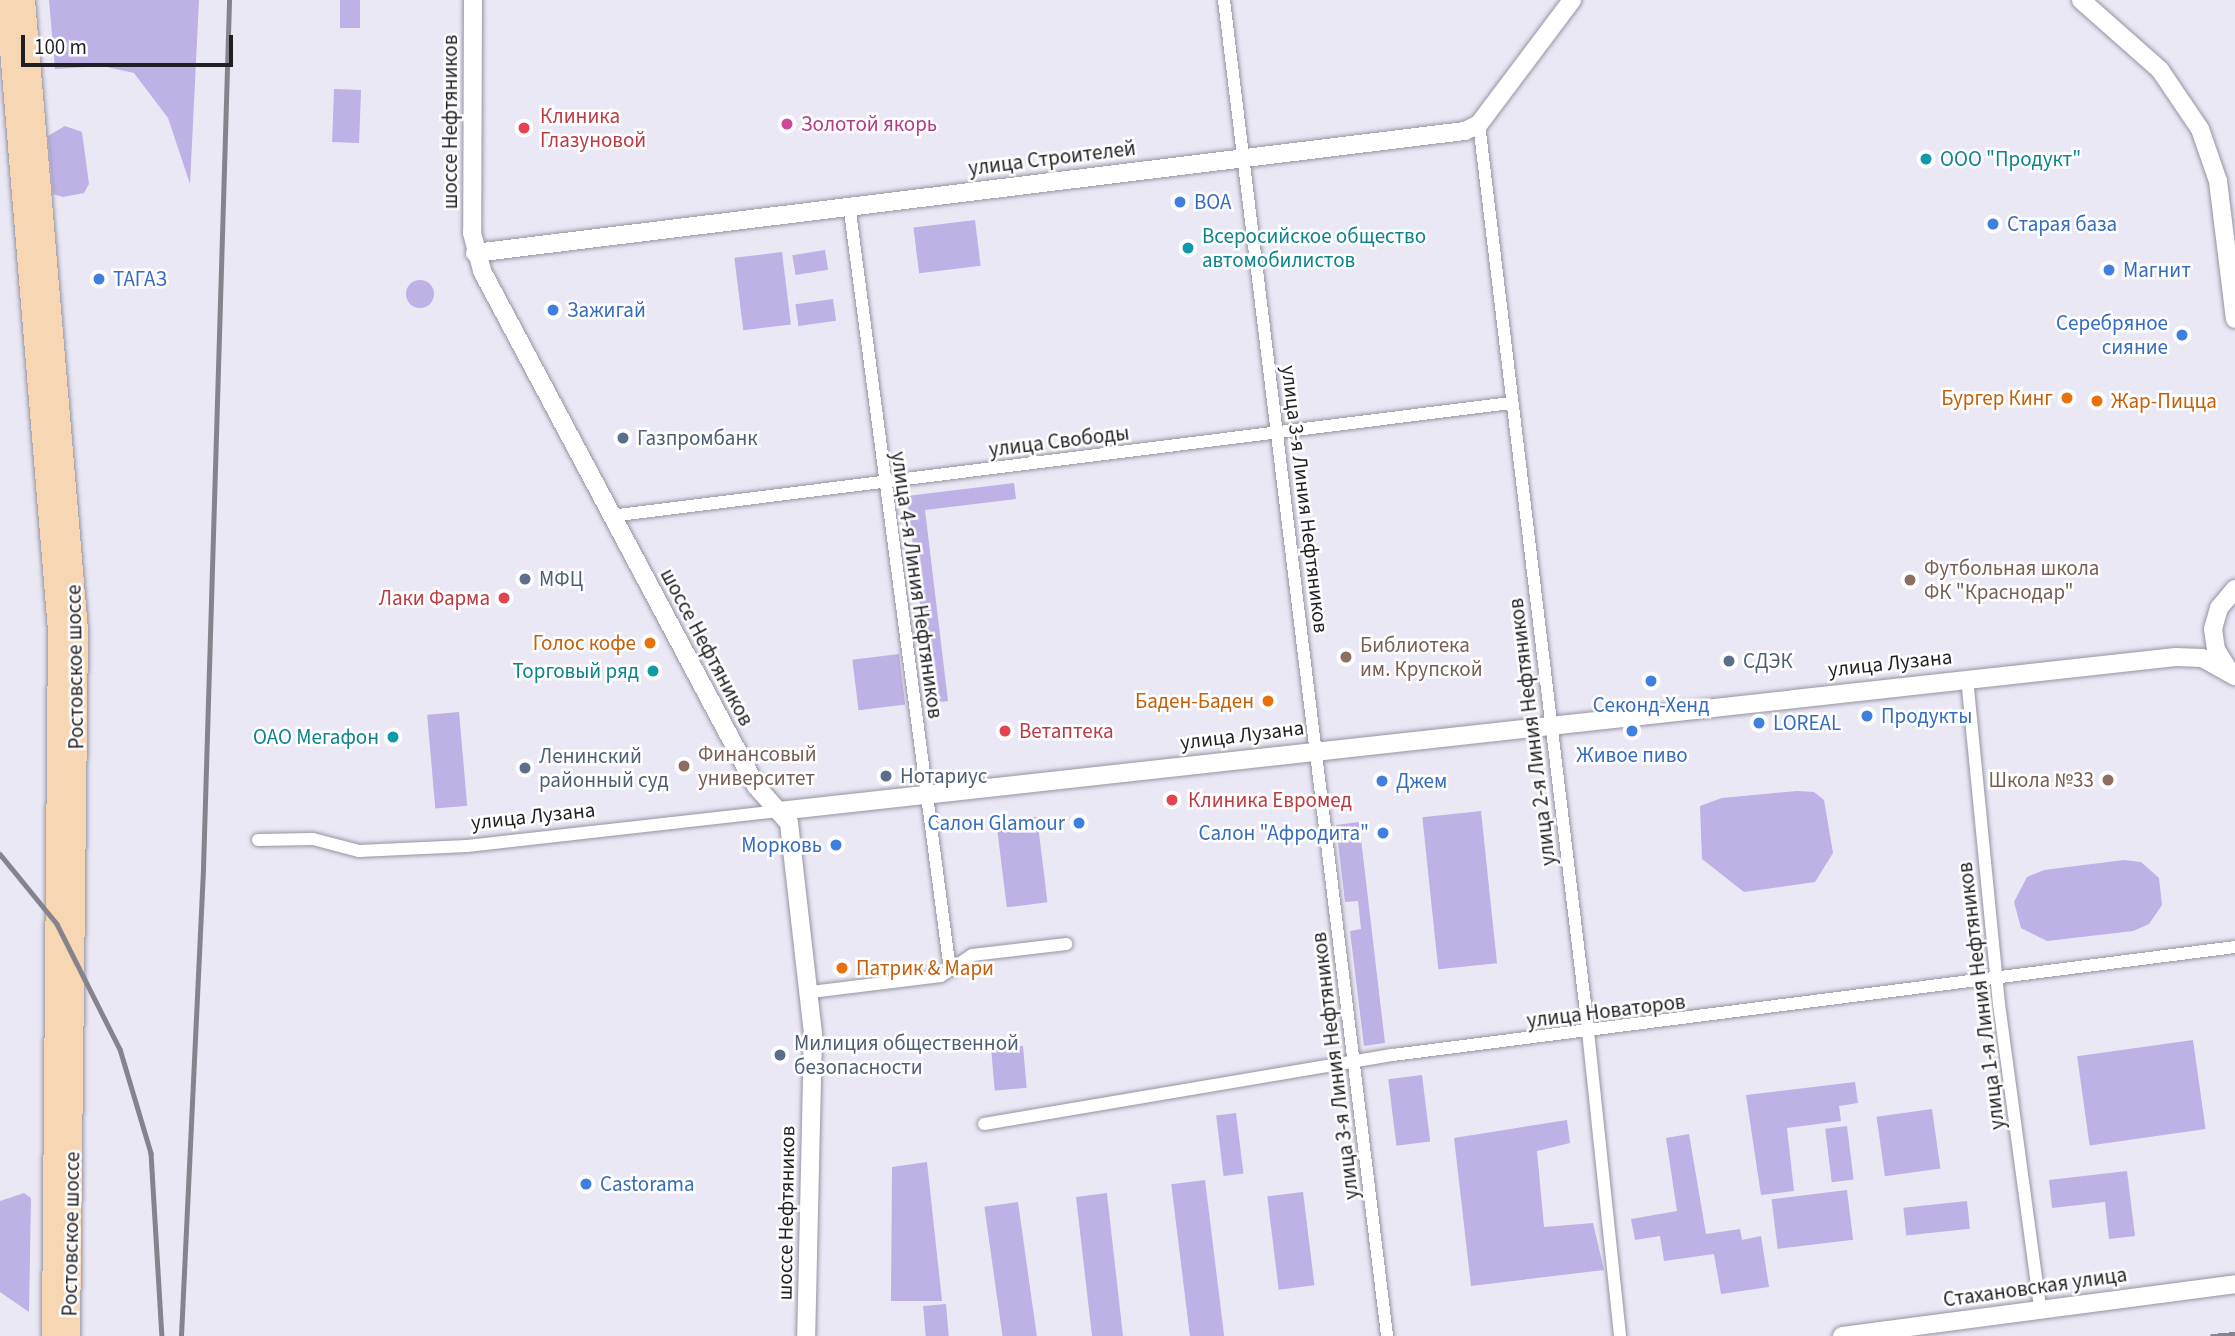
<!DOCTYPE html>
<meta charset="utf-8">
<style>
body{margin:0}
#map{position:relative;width:2235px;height:1336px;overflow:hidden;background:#ebe8f6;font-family:"Source Sans 3",sans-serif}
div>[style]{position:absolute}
.green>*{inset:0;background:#bdb1e5;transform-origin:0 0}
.round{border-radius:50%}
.roads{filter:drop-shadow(0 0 2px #9693a0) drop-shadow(0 0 2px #9693a0)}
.street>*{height:12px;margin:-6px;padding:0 6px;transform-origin:6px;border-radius:6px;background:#fff}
.secondary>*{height:18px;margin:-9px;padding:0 9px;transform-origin:9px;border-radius:9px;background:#fff}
.primary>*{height:21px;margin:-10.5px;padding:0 10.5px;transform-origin:10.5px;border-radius:10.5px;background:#f6d6b3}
.rail>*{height:4.5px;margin:-2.25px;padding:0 2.25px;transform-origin:2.25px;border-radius:2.25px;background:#85838c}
.dots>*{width:19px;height:19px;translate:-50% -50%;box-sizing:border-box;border:4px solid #fff;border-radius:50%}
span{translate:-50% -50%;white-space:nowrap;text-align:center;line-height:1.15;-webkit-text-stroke:5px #fff;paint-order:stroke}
.health-label{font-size:21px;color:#be3a42}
.left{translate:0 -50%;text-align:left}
.right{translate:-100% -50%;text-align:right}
.street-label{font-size:21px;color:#201f24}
.hotel-label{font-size:21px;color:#b23c85}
.culture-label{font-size:21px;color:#0d838f}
.shop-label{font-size:21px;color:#366cbe}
.food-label{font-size:21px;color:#c56008}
.service-label{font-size:21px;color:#4e5e75}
.education-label{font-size:21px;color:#785e54}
.scale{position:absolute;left:21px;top:35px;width:212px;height:32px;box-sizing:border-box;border:4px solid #201f24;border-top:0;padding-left:9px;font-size:21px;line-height:24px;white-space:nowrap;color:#201f24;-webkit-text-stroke:5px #fff;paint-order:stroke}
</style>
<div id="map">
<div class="green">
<i style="clip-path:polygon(49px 0,199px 0,190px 184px,168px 118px,134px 73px,102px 66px,55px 69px)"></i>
<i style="left:340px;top:0;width:20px;height:28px"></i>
<i style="left:334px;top:89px;width:27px;height:53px;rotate:2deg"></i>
<i style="clip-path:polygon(65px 126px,82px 132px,89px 184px,84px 193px,63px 197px,53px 194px,48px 136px)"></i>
<i style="left:975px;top:220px;width:46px;height:62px;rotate:83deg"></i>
<i style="left:825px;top:250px;width:20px;height:33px;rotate:81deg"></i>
<i style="left:782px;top:252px;width:73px;height:48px;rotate:83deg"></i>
<i class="round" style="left:406px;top:280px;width:28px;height:28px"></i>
<i style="left:833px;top:299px;width:22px;height:38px;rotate:82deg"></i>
<i style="clip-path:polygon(1014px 483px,1016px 499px,925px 510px,948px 701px,932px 703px,907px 496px)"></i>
<i style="left:899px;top:654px;width:51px;height:47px;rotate:83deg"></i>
<i style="left:459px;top:712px;width:94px;height:32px;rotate:85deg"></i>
<i style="clip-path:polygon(1797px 791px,1814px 792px,1824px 800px,1833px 853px,1815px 882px,1744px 892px,1702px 859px,1700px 806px,1722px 798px)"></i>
<i style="left:1481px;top:811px;width:153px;height:59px;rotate:84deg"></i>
<i style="left:1037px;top:817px;width:86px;height:41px;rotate:83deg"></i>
<i style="clip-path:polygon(1359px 822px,1385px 1043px,1364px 1046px,1350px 931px,1361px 929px,1358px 901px,1345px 902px,1336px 825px)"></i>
<i style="clip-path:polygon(2124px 860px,2141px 862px,2159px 878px,2162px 905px,2149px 924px,2133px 931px,2047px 941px,2021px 928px,2014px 902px,2027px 877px,2044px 870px)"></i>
<i style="left:2193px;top:1040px;width:90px;height:117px;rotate:82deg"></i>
<i style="left:1023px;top:1046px;width:42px;height:32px;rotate:85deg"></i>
<i style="left:1422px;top:1075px;width:67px;height:34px;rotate:83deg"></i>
<i style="clip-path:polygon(1855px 1082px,1858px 1103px,1839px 1106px,1841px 1121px,1787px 1128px,1794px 1191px,1761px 1195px,1746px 1095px)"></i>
<i style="left:1932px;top:1109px;width:60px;height:56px;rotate:82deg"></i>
<i style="left:1236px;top:1113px;width:61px;height:20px;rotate:83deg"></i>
<i style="clip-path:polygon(1567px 1120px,1570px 1143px,1537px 1151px,1544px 1227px,1593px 1223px,1604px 1270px,1471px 1286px,1454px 1138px)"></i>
<i style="left:1847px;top:1126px;width:54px;height:22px;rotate:83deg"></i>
<i style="clip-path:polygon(1689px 1134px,1706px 1234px,1740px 1229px,1742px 1240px,1761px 1236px,1769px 1287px,1721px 1294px,1714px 1254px,1664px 1261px,1660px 1236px,1635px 1240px,1631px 1219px,1677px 1211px,1666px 1138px)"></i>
<i style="clip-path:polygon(927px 1162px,942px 1301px,891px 1301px,892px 1167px)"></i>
<i style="clip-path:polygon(2127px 1171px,2135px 1236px,2109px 1239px,2105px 1202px,2052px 1208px,2049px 1180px)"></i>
<i style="left:1205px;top:1180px;width:157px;height:34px;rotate:83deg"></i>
<i style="left:1847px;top:1190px;width:50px;height:76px;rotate:83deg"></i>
<i style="left:1303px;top:1192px;width:94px;height:36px;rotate:83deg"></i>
<i style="clip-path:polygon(24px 1193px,31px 1198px,29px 1312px,0 1292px,0 1201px)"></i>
<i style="clip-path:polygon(1107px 1193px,1107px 1194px,1123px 1336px,1092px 1336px,1076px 1197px)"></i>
<i style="left:1967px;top:1201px;width:28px;height:64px;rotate:84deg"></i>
<i style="left:1018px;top:1202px;width:135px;height:34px;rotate:82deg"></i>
<i style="left:946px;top:1304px;width:32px;height:23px;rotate:85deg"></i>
</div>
<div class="roads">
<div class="street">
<i style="left:1224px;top:0;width:1346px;rotate:83.04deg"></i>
<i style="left:1479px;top:124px;width:894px;rotate:83.13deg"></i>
<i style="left:1586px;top:1012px;width:326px;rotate:84deg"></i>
<i style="left:849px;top:204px;width:773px;rotate:82.49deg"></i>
<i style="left:611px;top:516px;width:907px;rotate:-7.16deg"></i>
<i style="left:1967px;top:678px;width:328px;rotate:84.4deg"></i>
<i style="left:1999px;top:1004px;width:308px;rotate:82.3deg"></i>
<i style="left:258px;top:840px;width:55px;rotate:-1deg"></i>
<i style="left:313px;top:839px;width:48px;rotate:14.6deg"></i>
<i style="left:359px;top:851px;width:108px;rotate:-2.7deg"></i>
<i style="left:467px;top:846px;width:314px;rotate:-6.4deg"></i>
<i style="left:811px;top:992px;width:131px;rotate:-7deg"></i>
<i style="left:941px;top:976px;width:37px;rotate:-34deg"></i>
<i style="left:972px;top:955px;width:95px;rotate:-6.7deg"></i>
<i style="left:984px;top:1124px;width:415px;rotate:-9.6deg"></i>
<i style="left:1393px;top:1055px;width:849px;rotate:-7.31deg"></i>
</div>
<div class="secondary">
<i style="left:473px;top:0;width:233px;rotate:90.2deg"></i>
<i style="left:472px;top:233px;width:39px;rotate:75deg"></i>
<i style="left:482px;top:271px;width:583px;rotate:61.99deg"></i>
<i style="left:756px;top:786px;width:50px;rotate:48.3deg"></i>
<i style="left:789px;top:823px;width:213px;rotate:83.5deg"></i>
<i style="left:813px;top:1035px;width:301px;rotate:91.3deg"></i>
<i style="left:2081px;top:0;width:106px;rotate:41.5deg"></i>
<i style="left:2160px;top:70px;width:71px;rotate:55.9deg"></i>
<i style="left:2200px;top:129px;width:55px;rotate:70.9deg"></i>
<i style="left:2218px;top:181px;width:139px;rotate:83deg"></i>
<i style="left:475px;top:253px;width:997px;rotate:-7.03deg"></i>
<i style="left:1465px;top:131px;width:16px;rotate:-27deg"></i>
<i style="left:1479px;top:124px;width:155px;rotate:-53.1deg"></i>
<i style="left:2228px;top:669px;width:22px;rotate:-122deg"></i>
<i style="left:2216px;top:650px;width:21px;rotate:-98deg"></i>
<i style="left:2213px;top:629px;width:22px;rotate:-74deg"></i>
<i style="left:2219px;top:608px;width:25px;rotate:-50deg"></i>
<i style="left:779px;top:811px;width:1405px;rotate:-6.29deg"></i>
<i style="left:2176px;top:657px;width:26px;rotate:2deg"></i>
<i style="left:2202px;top:658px;width:38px;rotate:29deg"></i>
<i style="left:1842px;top:1336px;width:396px;rotate:-7.5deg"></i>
</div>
<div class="primary">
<i style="left:6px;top:0;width:632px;rotate:85.28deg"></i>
<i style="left:58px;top:630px;width:706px;rotate:90.49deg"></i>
<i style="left:24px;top:0;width:632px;rotate:85.19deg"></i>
<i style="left:77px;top:630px;width:706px;rotate:90.65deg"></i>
</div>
</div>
<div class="rail">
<i style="left:0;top:854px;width:90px;rotate:50.8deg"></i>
<i style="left:57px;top:924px;width:140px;rotate:63.3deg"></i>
<i style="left:120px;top:1049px;width:109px;rotate:73.4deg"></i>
<i style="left:151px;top:1153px;width:183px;rotate:86.6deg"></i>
<i style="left:181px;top:1336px;width:469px;rotate:-87.3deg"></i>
<i style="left:203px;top:868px;width:868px;rotate:-88.28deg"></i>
<i style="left:2212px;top:1336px;width:23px;rotate:-5deg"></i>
</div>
<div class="dots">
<i style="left:787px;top:124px;background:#d1479c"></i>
<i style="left:524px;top:128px;background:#e0444e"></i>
<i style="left:1926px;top:159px;background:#0f9aa8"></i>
<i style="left:1180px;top:202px;background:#3f7fe0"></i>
<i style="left:1993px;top:224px;background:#3f7fe0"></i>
<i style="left:1188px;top:248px;background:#0f9aa8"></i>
<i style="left:2109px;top:270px;background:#3f7fe0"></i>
<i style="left:99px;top:279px;background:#3f7fe0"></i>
<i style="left:553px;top:310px;background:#3f7fe0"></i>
<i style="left:2182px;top:335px;background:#3f7fe0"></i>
<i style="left:2067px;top:398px;background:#e8710a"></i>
<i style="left:2097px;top:401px;background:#e8710a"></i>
<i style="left:623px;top:438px;background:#5c6f8a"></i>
<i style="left:525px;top:579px;background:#5c6f8a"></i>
<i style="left:1910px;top:580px;background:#8d6e63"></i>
<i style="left:504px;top:598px;background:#e0444e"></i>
<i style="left:650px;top:643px;background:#e8710a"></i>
<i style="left:1346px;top:657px;background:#8d6e63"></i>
<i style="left:1729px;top:661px;background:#5c6f8a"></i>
<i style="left:653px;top:671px;background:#0f9aa8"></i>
<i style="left:1651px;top:681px;background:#3f7fe0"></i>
<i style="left:1268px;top:701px;background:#e8710a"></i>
<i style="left:1867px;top:716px;background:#3f7fe0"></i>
<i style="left:1759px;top:723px;background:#3f7fe0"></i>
<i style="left:1005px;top:731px;background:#e0444e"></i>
<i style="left:1632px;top:731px;background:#3f7fe0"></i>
<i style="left:393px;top:737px;background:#0f9aa8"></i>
<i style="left:684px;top:766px;background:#8d6e63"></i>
<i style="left:525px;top:768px;background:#5c6f8a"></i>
<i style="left:886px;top:776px;background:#5c6f8a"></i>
<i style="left:2108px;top:780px;background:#8d6e63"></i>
<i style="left:1382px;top:781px;background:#3f7fe0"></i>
<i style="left:1172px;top:800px;background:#e0444e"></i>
<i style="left:1079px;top:823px;background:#3f7fe0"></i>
<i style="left:1383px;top:833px;background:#3f7fe0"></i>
<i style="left:836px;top:845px;background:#3f7fe0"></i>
<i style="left:842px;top:968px;background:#e8710a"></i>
<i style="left:780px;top:1055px;background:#5c6f8a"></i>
<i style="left:586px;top:1184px;background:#3f7fe0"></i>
</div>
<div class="health-label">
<span class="left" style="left:540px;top:128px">Клиника<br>Глазуновой</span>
<span class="right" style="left:490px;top:598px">Лаки Фарма</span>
<span class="left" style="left:1019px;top:731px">Ветаптека</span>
<span class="left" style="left:1188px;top:800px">Клиника Евромед</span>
</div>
<div class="street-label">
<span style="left:450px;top:122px;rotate:-90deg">шоссе Нефтяников</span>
<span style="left:1052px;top:158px;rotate:-7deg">улица Строителей</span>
<span style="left:1059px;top:441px;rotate:-7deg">улица Свободы</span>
<span style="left:1305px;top:499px;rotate:83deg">улица 3-я Линия Нефтяников</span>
<span style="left:917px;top:585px;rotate:82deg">улица 4-я Линия Нефтяников</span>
<span style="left:707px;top:647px;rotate:62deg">шоссе Нефтяников</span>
<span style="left:1890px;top:663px;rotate:-6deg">улица Лузана</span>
<span style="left:75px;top:667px;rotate:-91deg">Ростовское шоссе</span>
<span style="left:1532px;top:732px;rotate:-97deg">улица 2-я Линия Нефтяников</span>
<span style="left:1242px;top:735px;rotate:-7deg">улица Лузана</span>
<span style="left:533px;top:816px;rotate:-6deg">улица Лузана</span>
<span style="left:1981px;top:996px;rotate:-97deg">улица 1-я Линия Нефтяников</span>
<span style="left:1606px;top:1011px;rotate:-7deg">улица Новаторов</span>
<span style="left:1335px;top:1066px;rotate:-97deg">улица 3-я Линия Нефтяников</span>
<span style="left:786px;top:1213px;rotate:-89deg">шоссе Нефтяников</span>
<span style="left:71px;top:1234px;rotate:-89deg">Ростовское шоссе</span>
<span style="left:2035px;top:1287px;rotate:-8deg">Стахановская улица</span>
</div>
<div class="hotel-label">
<span class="left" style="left:801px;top:124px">Золотой якорь</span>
</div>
<div class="culture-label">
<span class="left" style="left:1940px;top:159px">ООО "Продукт"</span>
<span class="left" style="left:1202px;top:248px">Всеросийское общество<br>автомобилистов</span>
<span class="right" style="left:639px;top:671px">Торговый ряд</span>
<span class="right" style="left:379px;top:737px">ОАО Мегафон</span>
</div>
<div class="shop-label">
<span class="left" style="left:1194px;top:202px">ВОА</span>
<span class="left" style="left:2007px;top:224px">Старая база</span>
<span class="left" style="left:2123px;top:270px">Магнит</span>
<span class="left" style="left:113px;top:279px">ТАГАЗ</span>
<span class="left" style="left:567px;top:310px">Зажигай</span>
<span class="right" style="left:2168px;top:335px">Серебряное<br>сияние</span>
<span style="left:1651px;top:705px">Секонд-Хенд</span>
<span class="left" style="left:1881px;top:716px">Продукты</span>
<span class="left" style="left:1773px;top:723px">LOREAL</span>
<span style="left:1632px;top:755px">Живое пиво</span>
<span class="left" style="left:1396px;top:781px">Джем</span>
<span class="right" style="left:1065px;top:823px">Салон Glamour</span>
<span class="right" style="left:1369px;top:833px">Салон "Афродита"</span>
<span class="right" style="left:822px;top:845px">Морковь</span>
<span class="left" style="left:600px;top:1184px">Castorama</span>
</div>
<div class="food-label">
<span class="right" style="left:2053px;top:398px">Бургер Кинг</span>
<span class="left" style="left:2111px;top:401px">Жар-Пицца</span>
<span class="right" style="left:636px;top:643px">Голос кофе</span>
<span class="right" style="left:1254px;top:701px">Баден-Баден</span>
<span class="left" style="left:856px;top:968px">Патрик &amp; Мари</span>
</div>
<div class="service-label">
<span class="left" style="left:637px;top:438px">Газпромбанк</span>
<span class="left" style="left:539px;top:579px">МФЦ</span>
<span class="left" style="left:1743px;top:661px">СДЭК</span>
<span class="left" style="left:539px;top:768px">Ленинский<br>районный суд</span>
<span class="left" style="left:900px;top:776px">Нотариус</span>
<span class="left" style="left:794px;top:1055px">Милиция общественной<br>безопасности</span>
</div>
<div class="education-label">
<span class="left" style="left:1924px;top:580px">Футбольная школа<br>ФК "Краснодар"</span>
<span class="left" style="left:1360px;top:657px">Библиотека<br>им. Крупской</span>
<span class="left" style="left:698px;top:766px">Финансовый<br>университет</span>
<span class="right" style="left:2094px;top:780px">Школа №33</span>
</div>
<div class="scale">100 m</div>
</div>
